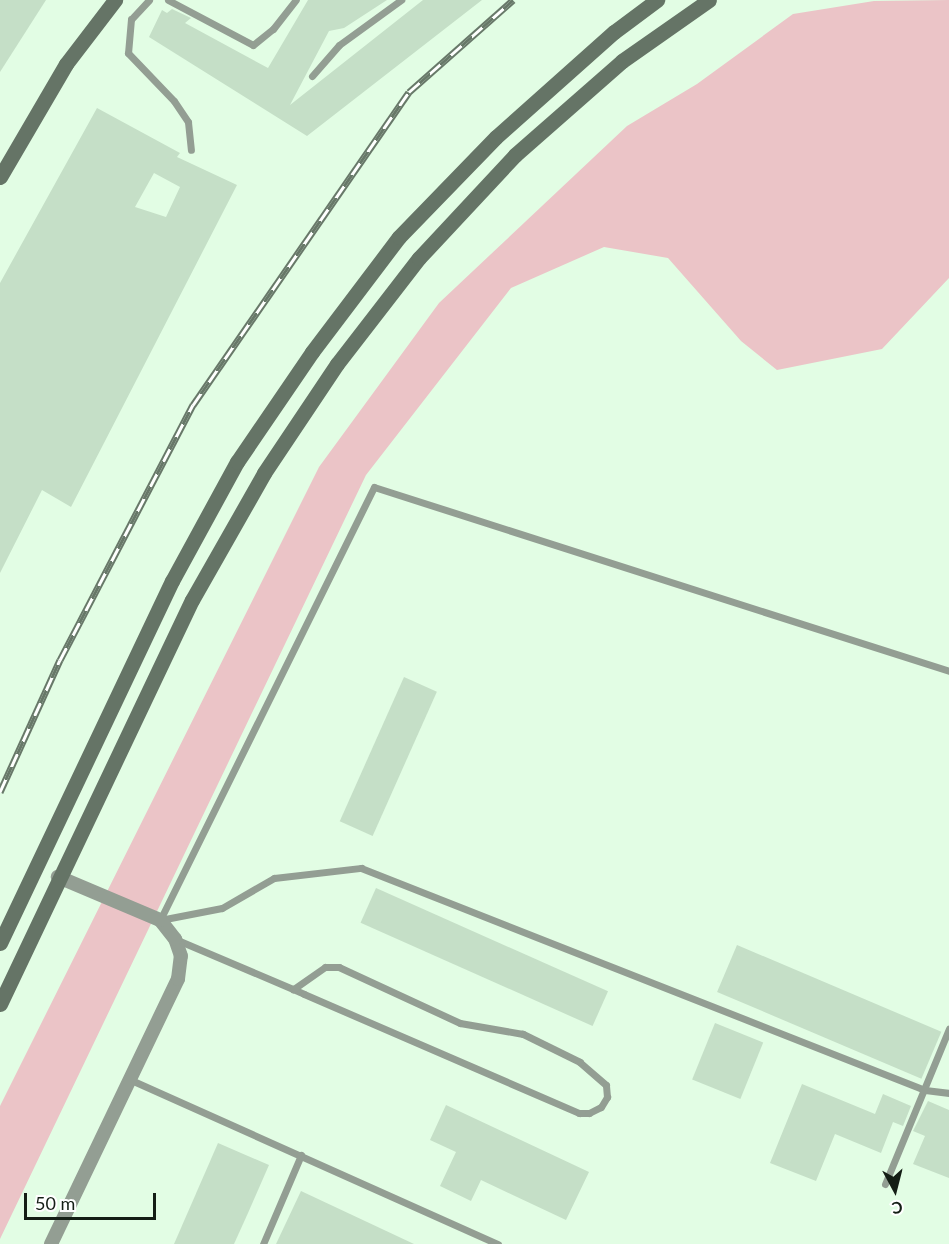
<!DOCTYPE html>
<meta charset="utf-8">
<style>
body{margin:0}
#map{position:relative;width:949px;height:1244px;overflow:hidden;background:#e2fde4;font-family:Lato,sans-serif}
div>[style]{position:absolute}
.green>*{inset:0;background:#ebc4c7}
.building>*{inset:0;background:#c5dfc7;transform-origin:0 0}
.lane>*{height:7px;margin:-3.5px;padding:0 3.5px;transform-origin:3.5px;border-radius:3.5px;background:#939e93}
.street>*{height:14px;margin:-7px;padding:0 7px;transform-origin:7px;border-radius:7px;background:#939e93}
.secondary>*{height:15px;margin:-7.5px;padding:0 7.5px;transform-origin:7.5px;border-radius:7.5px;background:#657466}
.rail>*{height:7px;margin-top:-3.5px;transform-origin:0;background:repeating-linear-gradient(90deg,#fff 0 14px,#687869 0 28px);box-sizing:border-box;border-block:2px solid #687869}
span{translate:-50% -50%;white-space:nowrap;text-align:center;line-height:1.15;-webkit-text-stroke:4.5px #fff;paint-order:stroke}
.north{position:absolute;left:865px;top:1160px;width:60px;height:60px;-webkit-text-stroke:4px #fff;paint-order:stroke;rotate:173deg;font-size:16px;font-weight:700;line-height:24px;text-align:center;color:#141e15}
.north::after{content:'';display:block;margin:auto;width:21px;height:27px;background:#141e15;clip-path:polygon(50% 0,100% 100%,50% 72%,0 100%)}
.scale{position:absolute;left:24px;top:1193px;width:132px;height:27px;box-sizing:border-box;border:3px solid #141e15;border-top:0;padding-left:8px;font-size:18px;line-height:21px;white-space:nowrap;color:#141e15;-webkit-text-stroke:4px #fff;paint-order:stroke}
</style>
<div id="map">
<div class="green">
<i style="clip-path:polygon(949px 0,949px 278px,882px 349px,777px 370px,741px 341px,668px 258px,604px 247px,511px 288px,366px 475px,0 1239px,0 1106px,319px 467px,439px 303px,627px 126px,697px 84px,793px 14px,874px 1px)"></i>
</div>
<div class="building">
<i style="clip-path:polygon(0 0,46px 0,0 72px)"></i>
<i style="clip-path:polygon(308px 0,387px 0,344px 28px,329px 31px,290px 105px,423px 0,482px 0,307px 136px,149px 37px,162px 10px,167px 13px,172px 9px,191px 18px,185px 23px,268px 68px)"></i>
<i style="clip-path:polygon(evenodd,97px 108px,180px 153px,177px 157px,237px 185px,71px 507px,42px 490px,0 573px,0 283px,97px 108px,154px 173px,180px 187px,166px 217px,135px 207px,154px 173px)"></i>
<i style="left:404px;top:677px;width:36px;height:158px;rotate:24deg"></i>
<i style="left:376px;top:888px;width:254px;height:38px;rotate:24deg"></i>
<i style="left:737px;top:945px;width:222px;height:51px;rotate:23deg"></i>
<i style="left:715px;top:1023px;width:52px;height:61px;rotate:22deg"></i>
<i style="clip-path:polygon(802px 1084px,875px 1114px,883px 1094px,911px 1106px,903px 1126px,893px 1122px,881px 1153px,835px 1134px,816px 1181px,770px 1163px)"></i>
<i style="clip-path:polygon(928px 1101px,949px 1110px,949px 1178px,913px 1164px,925px 1136px,913px 1131px)"></i>
<i style="clip-path:polygon(446px 1105px,589px 1172px,566px 1220px,481px 1180px,471px 1201px,440px 1186px,456px 1152px,430px 1140px)"></i>
<i style="clip-path:polygon(218px 1143px,269px 1165px,248px 1213px,234px 1244px,174px 1244px)"></i>
<i style="clip-path:polygon(301px 1191px,414px 1244px,276px 1244px)"></i>
</div>
<div class="lane">
<i style="left:149px;top:0;width:26px;rotate:133deg"></i>
<i style="left:131px;top:19px;width:34px;rotate:95deg"></i>
<i style="left:128px;top:53px;width:66px;rotate:46.2deg"></i>
<i style="left:174px;top:101px;width:25px;rotate:56deg"></i>
<i style="left:188px;top:122px;width:28px;rotate:84deg"></i>
<i style="left:168px;top:0;width:96px;rotate:27.9deg"></i>
<i style="left:253px;top:45px;width:26px;rotate:-39deg"></i>
<i style="left:273px;top:29px;width:37px;rotate:-52deg"></i>
<i style="left:312px;top:76px;width:41px;rotate:-48.9deg"></i>
<i style="left:339px;top:45px;width:77px;rotate:-36deg"></i>
<i style="left:160px;top:920px;width:483px;rotate:-63.7deg"></i>
<i style="left:374px;top:487px;width:604px;rotate:17.74deg"></i>
<i style="left:160px;top:920px;width:63px;rotate:-11deg"></i>
<i style="left:222px;top:908px;width:60px;rotate:-30deg"></i>
<i style="left:274px;top:878px;width:88px;rotate:-6.6deg"></i>
<i style="left:361px;top:868px;width:606px;rotate:21.49deg"></i>
<i style="left:925px;top:1090px;width:24px;rotate:7deg"></i>
<i style="left:175px;top:939px;width:128px;rotate:23deg"></i>
<i style="left:293px;top:989px;width:12px;rotate:24deg"></i>
<i style="left:304px;top:994px;width:300px;rotate:23.4deg"></i>
<i style="left:579px;top:1113px;width:10px"></i>
<i style="left:589px;top:1113px;width:13px;rotate:-27deg"></i>
<i style="left:601px;top:1107px;width:12px;rotate:-59deg"></i>
<i style="left:607px;top:1097px;width:12px;rotate:-95deg"></i>
<i style="left:606px;top:1085px;width:35px;rotate:-139deg"></i>
<i style="left:580px;top:1062px;width:64px;rotate:-153.8deg"></i>
<i style="left:523px;top:1034px;width:64px;rotate:-170.1deg"></i>
<i style="left:460px;top:1023px;width:133px;rotate:-155.2deg"></i>
<i style="left:339px;top:967px;width:14px;rotate:180deg"></i>
<i style="left:325px;top:967px;width:39px;rotate:145deg"></i>
<i style="left:131px;top:1080px;width:402px;rotate:24.1deg"></i>
<i style="left:885px;top:1184px;width:168px;rotate:-67.6deg"></i>
<i style="left:263px;top:1244px;width:97px;rotate:-66.9deg"></i>
</div>
<div class="street">
<i style="left:51px;top:1244px;width:294px;rotate:-64.4deg"></i>
<i style="left:178px;top:979px;width:23px;rotate:-83deg"></i>
<i style="left:181px;top:956px;width:18px;rotate:-109deg"></i>
<i style="left:175px;top:939px;width:24px;rotate:-128deg"></i>
<i style="left:160px;top:920px;width:111px;rotate:-157.1deg"></i>
</div>
<div class="secondary">
<i style="left:0;top:177px;width:131px;rotate:-59.7deg"></i>
<i style="left:66px;top:64px;width:81px;rotate:-52.6deg"></i>
<i style="left:0;top:943px;width:401px;rotate:-64.6deg"></i>
<i style="left:172px;top:581px;width:136px;rotate:-61.4deg"></i>
<i style="left:237px;top:462px;width:133px;rotate:-55.7deg"></i>
<i style="left:312px;top:352px;width:144px;rotate:-52.9deg"></i>
<i style="left:399px;top:237px;width:139px;rotate:-45.9deg"></i>
<i style="left:496px;top:137px;width:158px;rotate:-41.7deg"></i>
<i style="left:614px;top:32px;width:54px;rotate:-36.7deg"></i>
<i style="left:0;top:1004px;width:447px;rotate:-64.6deg"></i>
<i style="left:192px;top:600px;width:146px;rotate:-60.4deg"></i>
<i style="left:264px;top:473px;width:131px;rotate:-56.2deg"></i>
<i style="left:337px;top:364px;width:134px;rotate:-52.3deg"></i>
<i style="left:419px;top:258px;width:141px;rotate:-47deg"></i>
<i style="left:515px;top:155px;width:142px;rotate:-41.3deg"></i>
<i style="left:622px;top:61px;width:106px;rotate:-35deg"></i>
</div>
<div class="rail">
<i style="left:0;top:792px;width:145px;rotate:-65.6deg"></i>
<i style="left:60px;top:660px;width:288px;rotate:-62.5deg"></i>
<i style="left:193px;top:405px;width:380px;rotate:-55.4deg"></i>
<i style="left:409px;top:92px;width:139px;rotate:-41.5deg"></i>
</div>
<div class="north">С</div>
<div class="scale">50 m</div>
</div>
